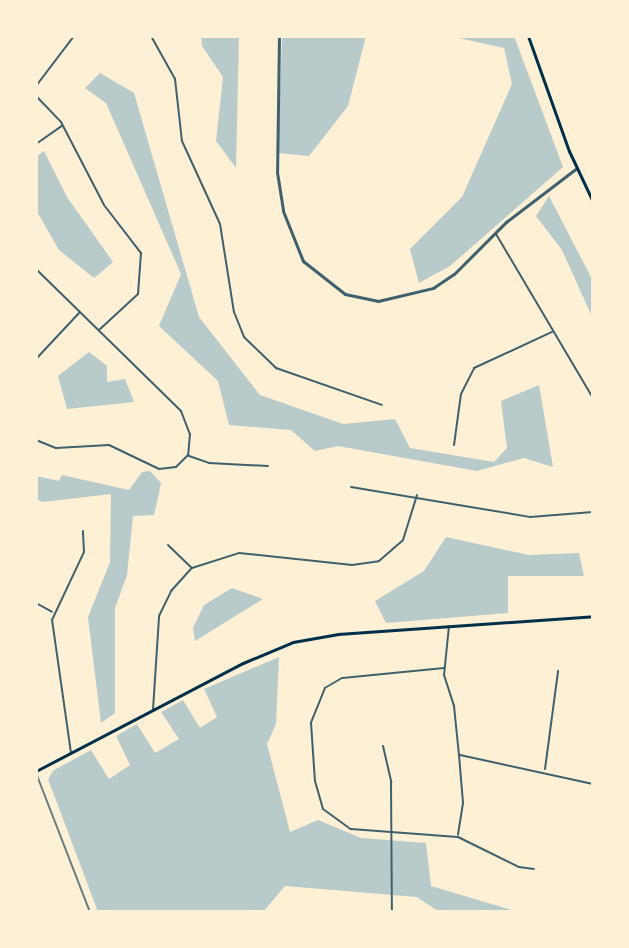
<!DOCTYPE html>
<style>
body{margin:0}
#map{position:relative;width:629px;height:948px;overflow:hidden;background:#fdf0d5;font-family:"Fira Sans",sans-serif}
div>[style]{position:absolute}
.green>*{inset:0;background:#b9caca}
.minor>*{height:2px;margin:-1px;padding:0 1px;transform-origin:1px;border-radius:1px;background:#3f606c}
.tertiary>*{height:3px;margin:-1.5px;padding:0 1.5px;transform-origin:1.5px;border-radius:1.5px;background:#3f606c}
.secondary>*{height:3px;margin:-1.5px;padding:0 1.5px;transform-origin:1.5px;border-radius:1.5px;background:#003049}
.rail>*{height:2px;margin:-1px;padding:0 1px;transform-origin:1px;border-radius:1px;background:#657d81}
span{translate:-50% -50%;white-space:nowrap;text-align:center;line-height:1.15;-webkit-text-stroke:6px #fdf0d5;paint-order:stroke}
.frame{position:absolute;inset:0;border:38px solid #fdf0d5;pointer-events:none}
</style>
<div id="map">
<div class="green">
<i style="clip-path:polygon(201px 36px,239px 36px,236px 168px,216px 141px,223px 77px,202px 46px)"></i>
<i style="clip-path:polygon(282px 36px,366px 36px,348px 106px,309px 156px,278px 153px)"></i>
<i style="clip-path:polygon(450px 36px,514px 36px,563px 167px,450px 266px,419px 283px,410px 249px,462px 197px,512px 84px,504px 48px)"></i>
<i style="clip-path:polygon(100px 73px,134px 93px,199px 317px,260px 395px,343px 424px,395px 419px,410px 448px,494px 462px,507px 448px,501px 401px,539px 385px,553px 467px,524px 458px,477px 471px,338px 446px,315px 451px,291px 430px,229px 425px,218px 381px,159px 326px,181px 274px,106px 103px,85px 88px)"></i>
<i style="clip-path:polygon(44px 151px,67px 197px,113px 262px,94px 278px,59px 250px,36px 210px,36px 157px)"></i>
<i style="clip-path:polygon(549px 196px,593px 281px,593px 319px,562px 250px,536px 216px)"></i>
<i style="clip-path:polygon(89px 352px,107px 366px,107px 382px,125px 379px,134px 402px,67px 409px,58px 376px)"></i>
<i style="clip-path:polygon(150px 471px,161px 483px,158px 498px,154px 515px,133px 516px,127px 575px,115px 608px,115px 713px,101px 723px,88px 617px,110px 562px,111px 494px,43px 502px,36px 499px,36px 476px,59px 481px,62px 475px,129px 490px,142px 472px)"></i>
<i style="clip-path:polygon(446px 537px,529px 555px,579px 553px,584px 576px,508px 576px,508px 613px,386px 623px,375px 601px,424px 571px)"></i>
<i style="clip-path:polygon(232px 588px,263px 599px,195px 641px,193px 628px,204px 605px)"></i>
<i style="clip-path:polygon(279px 657px,276px 724px,267px 744px,290px 832px,318px 820px,361px 838px,426px 843px,431px 886px,518px 912px,439px 912px,417px 897px,285px 886px,263px 912px,98px 912px,48px 779px,54px 770px,91px 750px,109px 779px,130px 765px,116px 736px,137px 724px,155px 753px,179px 739px,161px 712px,183px 700px,200px 728px,217px 717px,204px 689px)"></i>
</div>
<div class="minor">
<i style="left:151px;top:36px;width:49px;rotate:60.8deg"></i>
<i style="left:175px;top:79px;width:62px;rotate:83.6deg"></i>
<i style="left:182px;top:141px;width:91px;rotate:65.4deg"></i>
<i style="left:220px;top:224px;width:89px;rotate:81deg"></i>
<i style="left:234px;top:312px;width:27px;rotate:68deg"></i>
<i style="left:244px;top:337px;width:45px;rotate:44.1deg"></i>
<i style="left:276px;top:368px;width:112px;rotate:19.2deg"></i>
<i style="left:36px;top:86px;width:63px;rotate:-52.8deg"></i>
<i style="left:36px;top:96px;width:36px;rotate:46deg"></i>
<i style="left:61px;top:122px;width:93px;rotate:62.6deg"></i>
<i style="left:104px;top:205px;width:61px;rotate:52.4deg"></i>
<i style="left:141px;top:253px;width:41px;rotate:94.2deg"></i>
<i style="left:138px;top:294px;width:53px;rotate:137.3deg"></i>
<i style="left:36px;top:144px;width:32px;rotate:-35deg"></i>
<i style="left:496px;top:234px;width:191px;rotate:59.4deg"></i>
<i style="left:36px;top:269px;width:203px;rotate:44.4deg"></i>
<i style="left:181px;top:411px;width:25px;rotate:69deg"></i>
<i style="left:190px;top:434px;width:21px;rotate:95deg"></i>
<i style="left:36px;top:359px;width:63px;rotate:-46.9deg"></i>
<i style="left:36px;top:440px;width:22px;rotate:22deg"></i>
<i style="left:56px;top:448px;width:53px;rotate:-3.2deg"></i>
<i style="left:109px;top:445px;width:55px;rotate:25.6deg"></i>
<i style="left:159px;top:469px;width:17px;rotate:-7deg"></i>
<i style="left:176px;top:467px;width:17px;rotate:-45deg"></i>
<i style="left:454px;top:445px;width:51px;rotate:-82.2deg"></i>
<i style="left:461px;top:394px;width:29px;rotate:-63deg"></i>
<i style="left:474px;top:368px;width:86px;rotate:-24.8deg"></i>
<i style="left:189px;top:456px;width:21px;rotate:19deg"></i>
<i style="left:209px;top:463px;width:59px;rotate:2.9deg"></i>
<i style="left:351px;top:487px;width:181px;rotate:9.5deg"></i>
<i style="left:530px;top:517px;width:63px;rotate:-4.5deg"></i>
<i style="left:168px;top:545px;width:32px;rotate:44deg"></i>
<i style="left:36px;top:603px;width:18px;rotate:29deg"></i>
<i style="left:449px;top:626px;width:49px;rotate:95.8deg"></i>
<i style="left:444px;top:675px;width:33px;rotate:72deg"></i>
<i style="left:454px;top:706px;width:49px;rotate:84.2deg"></i>
<i style="left:459px;top:755px;width:48px;rotate:85.2deg"></i>
<i style="left:463px;top:803px;width:32px;rotate:99deg"></i>
<i style="left:444px;top:668px;width:102px;rotate:174.4deg"></i>
<i style="left:342px;top:678px;width:20px;rotate:150deg"></i>
<i style="left:325px;top:688px;width:38px;rotate:112deg"></i>
<i style="left:311px;top:723px;width:58px;rotate:86.1deg"></i>
<i style="left:315px;top:781px;width:29px;rotate:74deg"></i>
<i style="left:323px;top:809px;width:34px;rotate:36deg"></i>
<i style="left:351px;top:829px;width:107px;rotate:4.3deg"></i>
<i style="left:458px;top:837px;width:68px;rotate:26.2deg"></i>
<i style="left:519px;top:867px;width:15px;rotate:8deg"></i>
<i style="left:153px;top:710px;width:94px;rotate:-86.3deg"></i>
<i style="left:159px;top:616px;width:28px;rotate:-64deg"></i>
<i style="left:171px;top:591px;width:31px;rotate:-48deg"></i>
<i style="left:192px;top:568px;width:49px;rotate:-17.7deg"></i>
<i style="left:239px;top:553px;width:114px;rotate:6.1deg"></i>
<i style="left:352px;top:565px;width:27px;rotate:-8deg"></i>
<i style="left:379px;top:561px;width:32px;rotate:-41deg"></i>
<i style="left:403px;top:540px;width:47px;rotate:-72.7deg"></i>
<i style="left:383px;top:746px;width:37px;rotate:77deg"></i>
<i style="left:391px;top:782px;width:130px;rotate:89.6deg"></i>
<i style="left:71px;top:753px;width:134px;rotate:-98.1deg"></i>
<i style="left:52px;top:620px;width:75px;rotate:-64.8deg"></i>
<i style="left:84px;top:552px;width:21px;rotate:-93deg"></i>
<i style="left:460px;top:755px;width:136px;rotate:12.3deg"></i>
<i style="left:545px;top:769px;width:99px;rotate:-82.4deg"></i>
</div>
<div class="tertiary">
<i style="left:279px;top:36px;width:136px;rotate:90.8deg"></i>
<i style="left:277px;top:172px;width:39px;rotate:81deg"></i>
<i style="left:283px;top:211px;width:54px;rotate:68.2deg"></i>
<i style="left:303px;top:261px;width:53px;rotate:38.2deg"></i>
<i style="left:345px;top:294px;width:34px;rotate:12deg"></i>
<i style="left:378px;top:301px;width:57px;rotate:-13.3deg"></i>
<i style="left:433px;top:288px;width:25px;rotate:-34deg"></i>
<i style="left:454px;top:274px;width:74px;rotate:-45deg"></i>
<i style="left:506px;top:222px;width:89px;rotate:-37.3deg"></i>
</div>
<div class="secondary">
<i style="left:528px;top:36px;width:122px;rotate:70.4deg"></i>
<i style="left:569px;top:151px;width:56px;rotate:64.8deg"></i>
<i style="left:36px;top:771px;width:233px;rotate:-27.6deg"></i>
<i style="left:243px;top:663px;width:54px;rotate:-22.8deg"></i>
<i style="left:293px;top:642px;width:46px;rotate:-10.1deg"></i>
<i style="left:338px;top:634px;width:256px;rotate:-4deg"></i>
</div>
<div class="rail">
<i style="left:36px;top:773px;width:149px;rotate:68.8deg"></i>
</div>
<div class="frame"></div>
</div>
